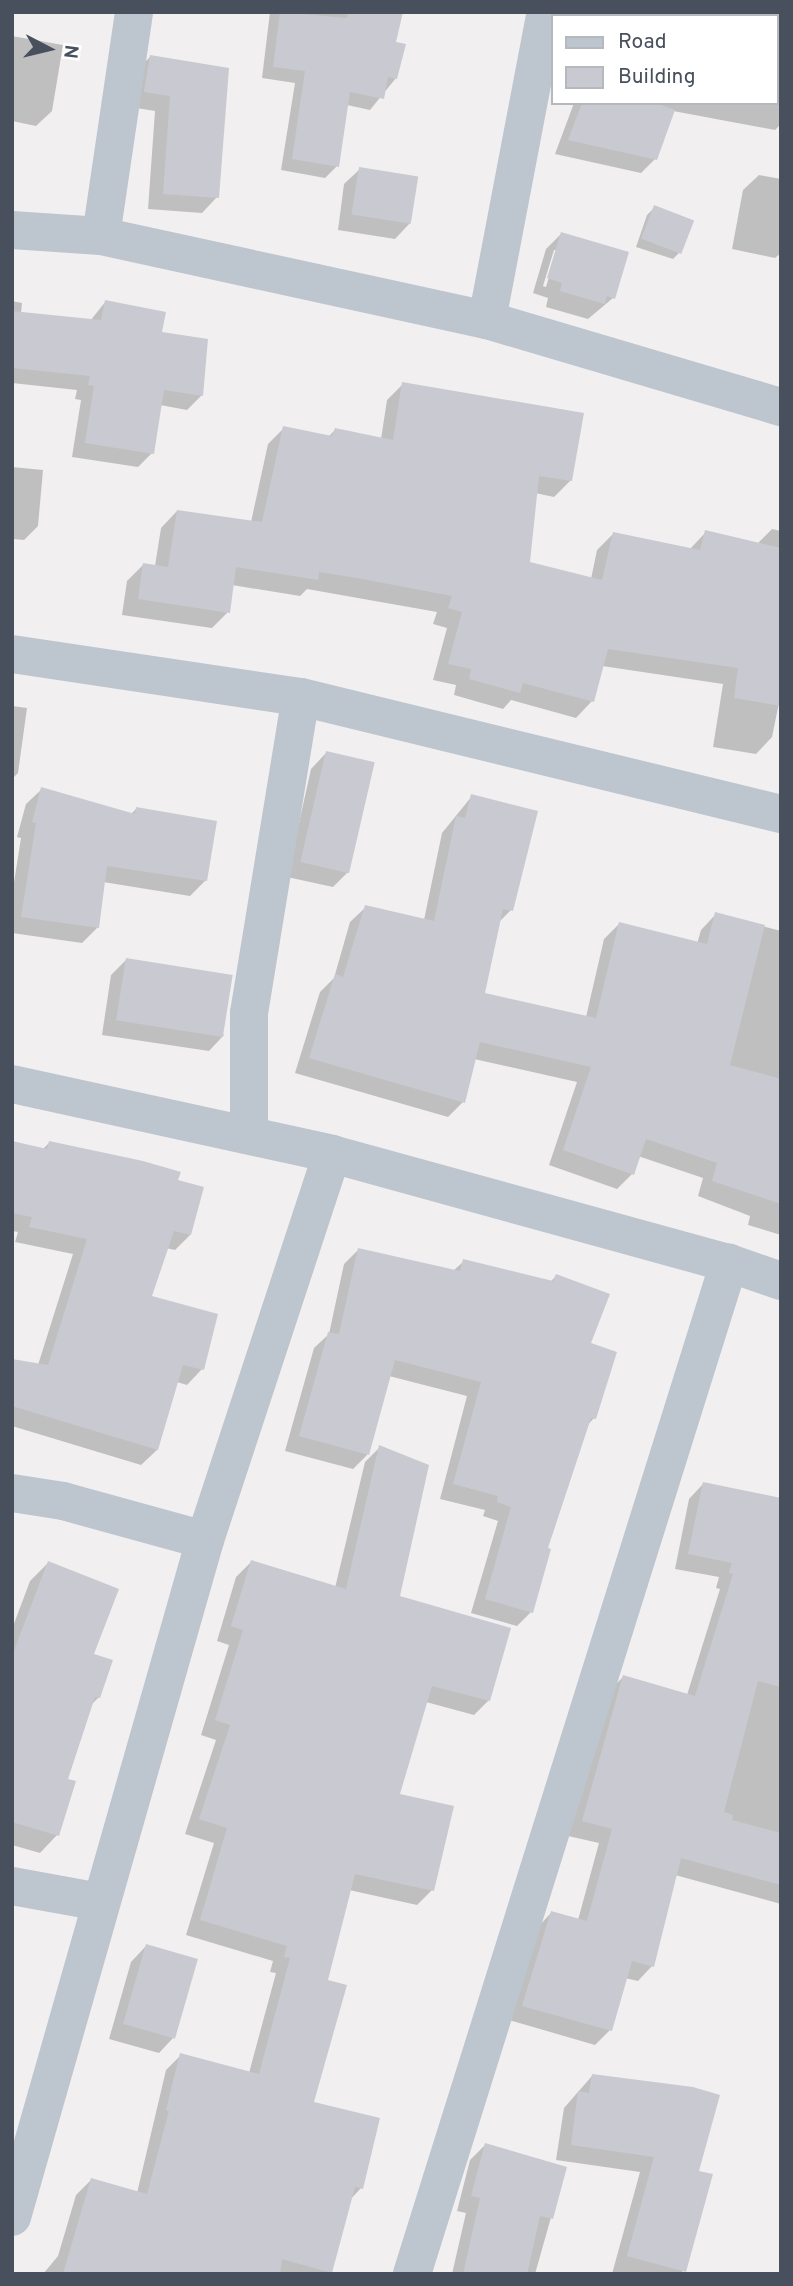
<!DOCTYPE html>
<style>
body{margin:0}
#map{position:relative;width:793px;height:2286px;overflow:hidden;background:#f1efef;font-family:Overpass,sans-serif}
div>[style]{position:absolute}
.shadow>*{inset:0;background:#0003}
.building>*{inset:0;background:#c9cad1;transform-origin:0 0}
.minor>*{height:38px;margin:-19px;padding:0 19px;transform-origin:19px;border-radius:19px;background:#bdc5ce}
span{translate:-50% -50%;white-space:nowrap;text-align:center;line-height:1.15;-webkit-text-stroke:5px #fff;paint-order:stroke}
.frame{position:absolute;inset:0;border:14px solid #47505c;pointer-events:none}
.legend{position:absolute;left:551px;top:14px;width:228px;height:91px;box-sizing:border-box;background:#fff;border:2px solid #b5b9be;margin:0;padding:9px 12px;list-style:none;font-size:21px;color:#47505c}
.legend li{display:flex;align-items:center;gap:14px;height:35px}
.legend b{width:35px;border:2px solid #b5b9be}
.north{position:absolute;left:14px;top:14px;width:70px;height:70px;-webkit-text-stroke:5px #fff;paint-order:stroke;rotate:97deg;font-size:19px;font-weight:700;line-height:28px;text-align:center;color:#47505c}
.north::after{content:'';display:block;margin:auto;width:24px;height:32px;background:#47505c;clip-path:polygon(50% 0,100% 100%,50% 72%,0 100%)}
</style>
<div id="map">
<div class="shadow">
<i style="clip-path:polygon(270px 12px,379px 12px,394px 43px,396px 78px,370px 110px,347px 105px,337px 166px,325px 178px,281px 170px,295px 83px,262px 78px)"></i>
<i style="clip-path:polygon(559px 12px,781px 12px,781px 124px,775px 130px,673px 111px,655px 159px,641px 173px,555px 154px,574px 103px,777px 103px,777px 16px,557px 16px)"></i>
<i style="clip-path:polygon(12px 36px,63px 45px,52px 111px,36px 126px,12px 121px)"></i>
<i style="clip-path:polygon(150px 57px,227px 70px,217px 197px,202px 213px,148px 209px,155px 111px,130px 107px,135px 72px)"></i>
<i style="clip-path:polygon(360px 169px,410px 223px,395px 239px,338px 230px,344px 184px)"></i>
<i style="clip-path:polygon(759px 175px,781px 179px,781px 253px,775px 258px,732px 249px,743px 190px)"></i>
<i style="clip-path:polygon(655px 207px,680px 252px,673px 259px,636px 247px,647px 215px)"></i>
<i style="clip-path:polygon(evenodd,561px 234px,613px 298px,588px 319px,546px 307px,548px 298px,533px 293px,546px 249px,561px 234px,554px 250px,557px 250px,546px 287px,543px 286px,554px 250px)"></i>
<i style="clip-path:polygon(12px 301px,22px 303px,21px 313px,90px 321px,106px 301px,160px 333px,202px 395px,187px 410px,160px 405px,152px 453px,138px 467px,72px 457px,81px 400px,75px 399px,77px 390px,12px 383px)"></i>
<i style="clip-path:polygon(403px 384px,571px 480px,554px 497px,535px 493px,528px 564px,591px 579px,597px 550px,613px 534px,689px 550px,706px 532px,757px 544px,772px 529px,781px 531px,781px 693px,772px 737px,756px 754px,713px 747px,723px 684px,602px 666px,592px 701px,576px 718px,511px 700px,503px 709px,454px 695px,456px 685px,433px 680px,447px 628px,433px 624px,437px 612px,307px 589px,300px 596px,232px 585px,228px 612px,212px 628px,122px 615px,127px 581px,143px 565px,155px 566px,161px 528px,177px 511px,251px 522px,268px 444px,284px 428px,328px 437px,335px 430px,381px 439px,387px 400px)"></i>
<i style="clip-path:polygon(12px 467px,43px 470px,38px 526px,24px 540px,13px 539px,12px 549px)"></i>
<i style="clip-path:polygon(12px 706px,27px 708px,18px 773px,12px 779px)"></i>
<i style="clip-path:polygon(326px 753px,349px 871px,333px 887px,287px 877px,311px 769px)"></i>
<i style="clip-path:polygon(42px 789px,131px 814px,136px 809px,206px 880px,190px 896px,103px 882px,97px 928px,82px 943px,12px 933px,12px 895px,21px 838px,17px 837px,26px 804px)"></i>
<i style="clip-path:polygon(472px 796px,511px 910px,498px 923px,483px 994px,586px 1017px,604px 939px,619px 924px,697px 944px,701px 930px,716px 914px,781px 931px,781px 1235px,748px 1225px,750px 1216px,698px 1196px,703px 1178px,638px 1156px,632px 1174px,617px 1189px,549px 1165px,577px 1082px,474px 1059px,463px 1102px,448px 1117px,295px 1073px,320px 992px,334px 978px,350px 922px,366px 907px,424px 920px,442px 833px)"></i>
<i style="clip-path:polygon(126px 960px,224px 1035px,209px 1051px,102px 1035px,111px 975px)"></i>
<i style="clip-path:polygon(50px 1142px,176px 1181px,190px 1235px,175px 1250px,166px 1248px,150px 1297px,202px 1369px,187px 1385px,177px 1382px,157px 1450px,141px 1465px,12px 1426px,12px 1361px,38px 1365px,73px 1254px,15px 1242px,18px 1232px,12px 1231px,12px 1143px,42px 1150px)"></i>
<i style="clip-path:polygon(358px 1250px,453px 1271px,464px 1261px,550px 1282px,556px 1276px,589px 1345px,594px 1418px,586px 1427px,546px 1550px,531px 1612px,517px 1626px,471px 1613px,498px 1521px,483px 1516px,485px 1510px,440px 1499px,467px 1396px,389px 1376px,367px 1455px,353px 1469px,285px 1451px,314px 1348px,329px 1334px,344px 1264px)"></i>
<i style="clip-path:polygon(380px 1447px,398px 1597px,489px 1700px,474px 1715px,426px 1702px,398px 1795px,432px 1890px,417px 1905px,349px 1890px,326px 1981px,312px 2103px,361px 2188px,350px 2200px,330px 2274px,43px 2274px,58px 2256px,76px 2195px,91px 2180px,137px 2193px,166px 2070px,181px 2055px,249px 2073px,276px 1973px,270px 1972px,273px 1961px,186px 1935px,214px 1843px,185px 1834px,216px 1740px,201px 1735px,229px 1645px,217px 1641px,236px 1577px,251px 1562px,335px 1588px,365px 1462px)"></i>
<i style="clip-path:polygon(703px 1484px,781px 1500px,781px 1904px,675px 1875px,652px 1966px,638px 1981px,625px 1978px,610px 2030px,595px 2045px,509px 2020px,537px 1928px,551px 1913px,578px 1920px,599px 1843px,568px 1836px,609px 1691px,623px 1677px,687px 1695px,720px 1589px,716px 1588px,719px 1577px,675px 1569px,689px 1499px)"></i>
<i style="clip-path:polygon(48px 1563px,92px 1655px,99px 1697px,90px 1706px,66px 1780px,57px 1835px,40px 1853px,12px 1845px,12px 1629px,30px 1581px)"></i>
<i style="clip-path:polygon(146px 1946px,174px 2037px,159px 2053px,109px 2039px,131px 1962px)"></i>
<i style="clip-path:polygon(592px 2076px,697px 2172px,682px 2274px,612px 2274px,640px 2172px,556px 2160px,564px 2108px)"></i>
<i style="clip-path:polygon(485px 2145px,565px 2168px,535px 2274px,452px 2274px,466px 2213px,457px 2211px,470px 2160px)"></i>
</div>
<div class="building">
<i style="clip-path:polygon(280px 12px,347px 18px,348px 12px,403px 12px,396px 42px,406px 44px,397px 79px,388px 77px,384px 99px,350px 92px,339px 167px,292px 159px,305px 71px,273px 67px)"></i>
<i style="clip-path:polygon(150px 55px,229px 68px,219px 198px,163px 194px,170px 96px,144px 92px)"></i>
<i style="clip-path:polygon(582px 103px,656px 103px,675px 110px,657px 160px,568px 140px)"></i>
<i style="left:359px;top:167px;width:60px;height:48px;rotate:9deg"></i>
<i style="left:654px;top:205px;width:43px;height:36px;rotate:21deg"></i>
<i style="clip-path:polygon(561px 232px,629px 252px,615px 299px,607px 296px,605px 304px,560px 291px,562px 283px,547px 278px)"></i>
<i style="clip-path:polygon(105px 300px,166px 312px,162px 332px,208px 339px,203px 396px,164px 390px,154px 454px,85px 443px,94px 386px,88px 385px,90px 376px,12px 368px,12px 311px,101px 320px)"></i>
<i style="clip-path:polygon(402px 382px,584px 413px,572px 481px,539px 476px,530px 562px,602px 580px,613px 532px,700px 550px,705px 530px,781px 548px,781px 706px,734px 698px,738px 668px,608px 649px,594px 702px,523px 683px,520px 693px,469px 679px,471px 669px,448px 664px,462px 612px,448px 608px,452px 596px,357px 578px,319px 572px,318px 580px,236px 567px,230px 613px,138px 599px,143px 563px,168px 567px,177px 510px,262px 522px,283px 426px,332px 436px,335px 428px,393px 440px)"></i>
<i style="left:326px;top:751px;width:50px;height:114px;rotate:13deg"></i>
<i style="clip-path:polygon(41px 787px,135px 814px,136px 807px,217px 821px,207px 881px,107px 866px,99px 928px,21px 917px,36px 823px,32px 822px)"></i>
<i style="clip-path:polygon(471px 794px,538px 811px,513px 911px,503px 909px,485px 993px,596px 1018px,619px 922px,707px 944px,715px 912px,765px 925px,730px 1065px,781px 1079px,781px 1204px,712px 1181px,717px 1163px,646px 1139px,634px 1175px,563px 1150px,591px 1067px,480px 1042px,465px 1103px,309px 1058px,335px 974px,343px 977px,365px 905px,434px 921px,456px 816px,465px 818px)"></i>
<i style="left:126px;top:958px;width:108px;height:63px;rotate:9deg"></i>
<i style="clip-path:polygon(12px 1141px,47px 1149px,49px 1141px,143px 1161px,181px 1172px,178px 1180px,204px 1187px,191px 1235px,174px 1231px,152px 1296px,218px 1314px,204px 1370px,183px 1365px,158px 1450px,12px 1406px,12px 1359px,48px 1365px,87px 1239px,29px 1227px,32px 1217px,12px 1213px)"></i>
<i style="clip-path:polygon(358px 1248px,460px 1271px,463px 1259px,553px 1281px,556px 1274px,610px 1294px,591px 1343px,617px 1352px,596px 1419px,591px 1418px,548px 1548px,551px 1549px,533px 1613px,485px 1599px,511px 1507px,497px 1502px,498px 1496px,453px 1484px,481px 1382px,395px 1360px,369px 1455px,299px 1436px,328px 1332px,339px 1334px)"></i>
<i style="clip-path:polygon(379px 1445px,429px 1465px,400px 1596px,511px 1628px,490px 1701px,432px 1686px,400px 1794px,454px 1806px,434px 1891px,355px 1874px,328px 1980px,347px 1985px,314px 2102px,380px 2118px,363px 2189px,355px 2187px,332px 2273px,282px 2259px,280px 2274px,63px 2274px,91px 2178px,147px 2194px,169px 2111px,166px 2110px,180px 2053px,259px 2074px,290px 1958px,284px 1957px,287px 1946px,200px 1920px,227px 1828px,199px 1819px,230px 1725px,215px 1720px,243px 1630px,231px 1626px,251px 1560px,346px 1589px)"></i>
<i style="clip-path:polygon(703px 1482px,781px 1498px,781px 1687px,758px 1681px,724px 1812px,733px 1815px,732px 1820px,781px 1833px,781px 1885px,681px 1858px,654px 1967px,632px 1961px,612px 2031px,522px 2006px,551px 1911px,587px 1921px,612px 1829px,582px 1821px,623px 1675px,695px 1696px,733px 1574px,729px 1573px,732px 1563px,688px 1554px)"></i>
<i style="clip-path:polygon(48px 1561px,119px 1589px,94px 1654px,113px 1660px,100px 1698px,95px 1697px,68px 1779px,76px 1781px,59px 1836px,12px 1822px,12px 1656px)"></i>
<i style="left:146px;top:1944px;width:54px;height:83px;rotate:16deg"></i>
<i style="clip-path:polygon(592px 2074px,693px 2087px,720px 2095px,699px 2171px,713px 2174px,686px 2272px,627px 2256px,654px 2157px,571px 2145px,578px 2091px,589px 2093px)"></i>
<i style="clip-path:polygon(485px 2143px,567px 2167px,553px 2219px,540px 2216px,527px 2274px,463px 2274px,480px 2198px,471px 2196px)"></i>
</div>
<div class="minor">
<i style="left:12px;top:230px;width:89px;rotate:3.9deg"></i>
<i style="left:101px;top:236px;width:395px;rotate:12.3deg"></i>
<i style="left:487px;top:320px;width:307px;rotate:16.5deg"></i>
<i style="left:101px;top:236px;width:226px;rotate:-81.6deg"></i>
<i style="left:487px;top:320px;width:314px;rotate:-79.2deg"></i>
<i style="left:12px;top:654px;width:292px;rotate:8.5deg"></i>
<i style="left:301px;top:697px;width:494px;rotate:13.7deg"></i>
<i style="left:12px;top:1084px;width:328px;rotate:12.3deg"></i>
<i style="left:332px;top:1154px;width:412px;rotate:15.4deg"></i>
<i style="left:729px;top:1263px;width:55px;rotate:19.1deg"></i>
<i style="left:249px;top:1135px;width:122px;rotate:-90deg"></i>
<i style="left:249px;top:1013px;width:320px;rotate:-80.7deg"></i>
<i style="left:12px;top:1493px;width:52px;rotate:8.9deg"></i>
<i style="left:63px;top:1501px;width:147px;rotate:15.4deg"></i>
<i style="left:12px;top:1886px;width:89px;rotate:10.3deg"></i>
<i style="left:12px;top:2217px;width:704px;rotate:-74.09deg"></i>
<i style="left:205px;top:1540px;width:406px;rotate:-71.8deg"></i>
<i style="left:412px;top:2274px;width:1060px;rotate:-72.59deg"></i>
</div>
<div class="frame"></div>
<ul class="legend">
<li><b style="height:9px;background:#bdc5ce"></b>Road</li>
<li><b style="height:19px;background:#c9cad1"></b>Building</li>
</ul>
<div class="north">N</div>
</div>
